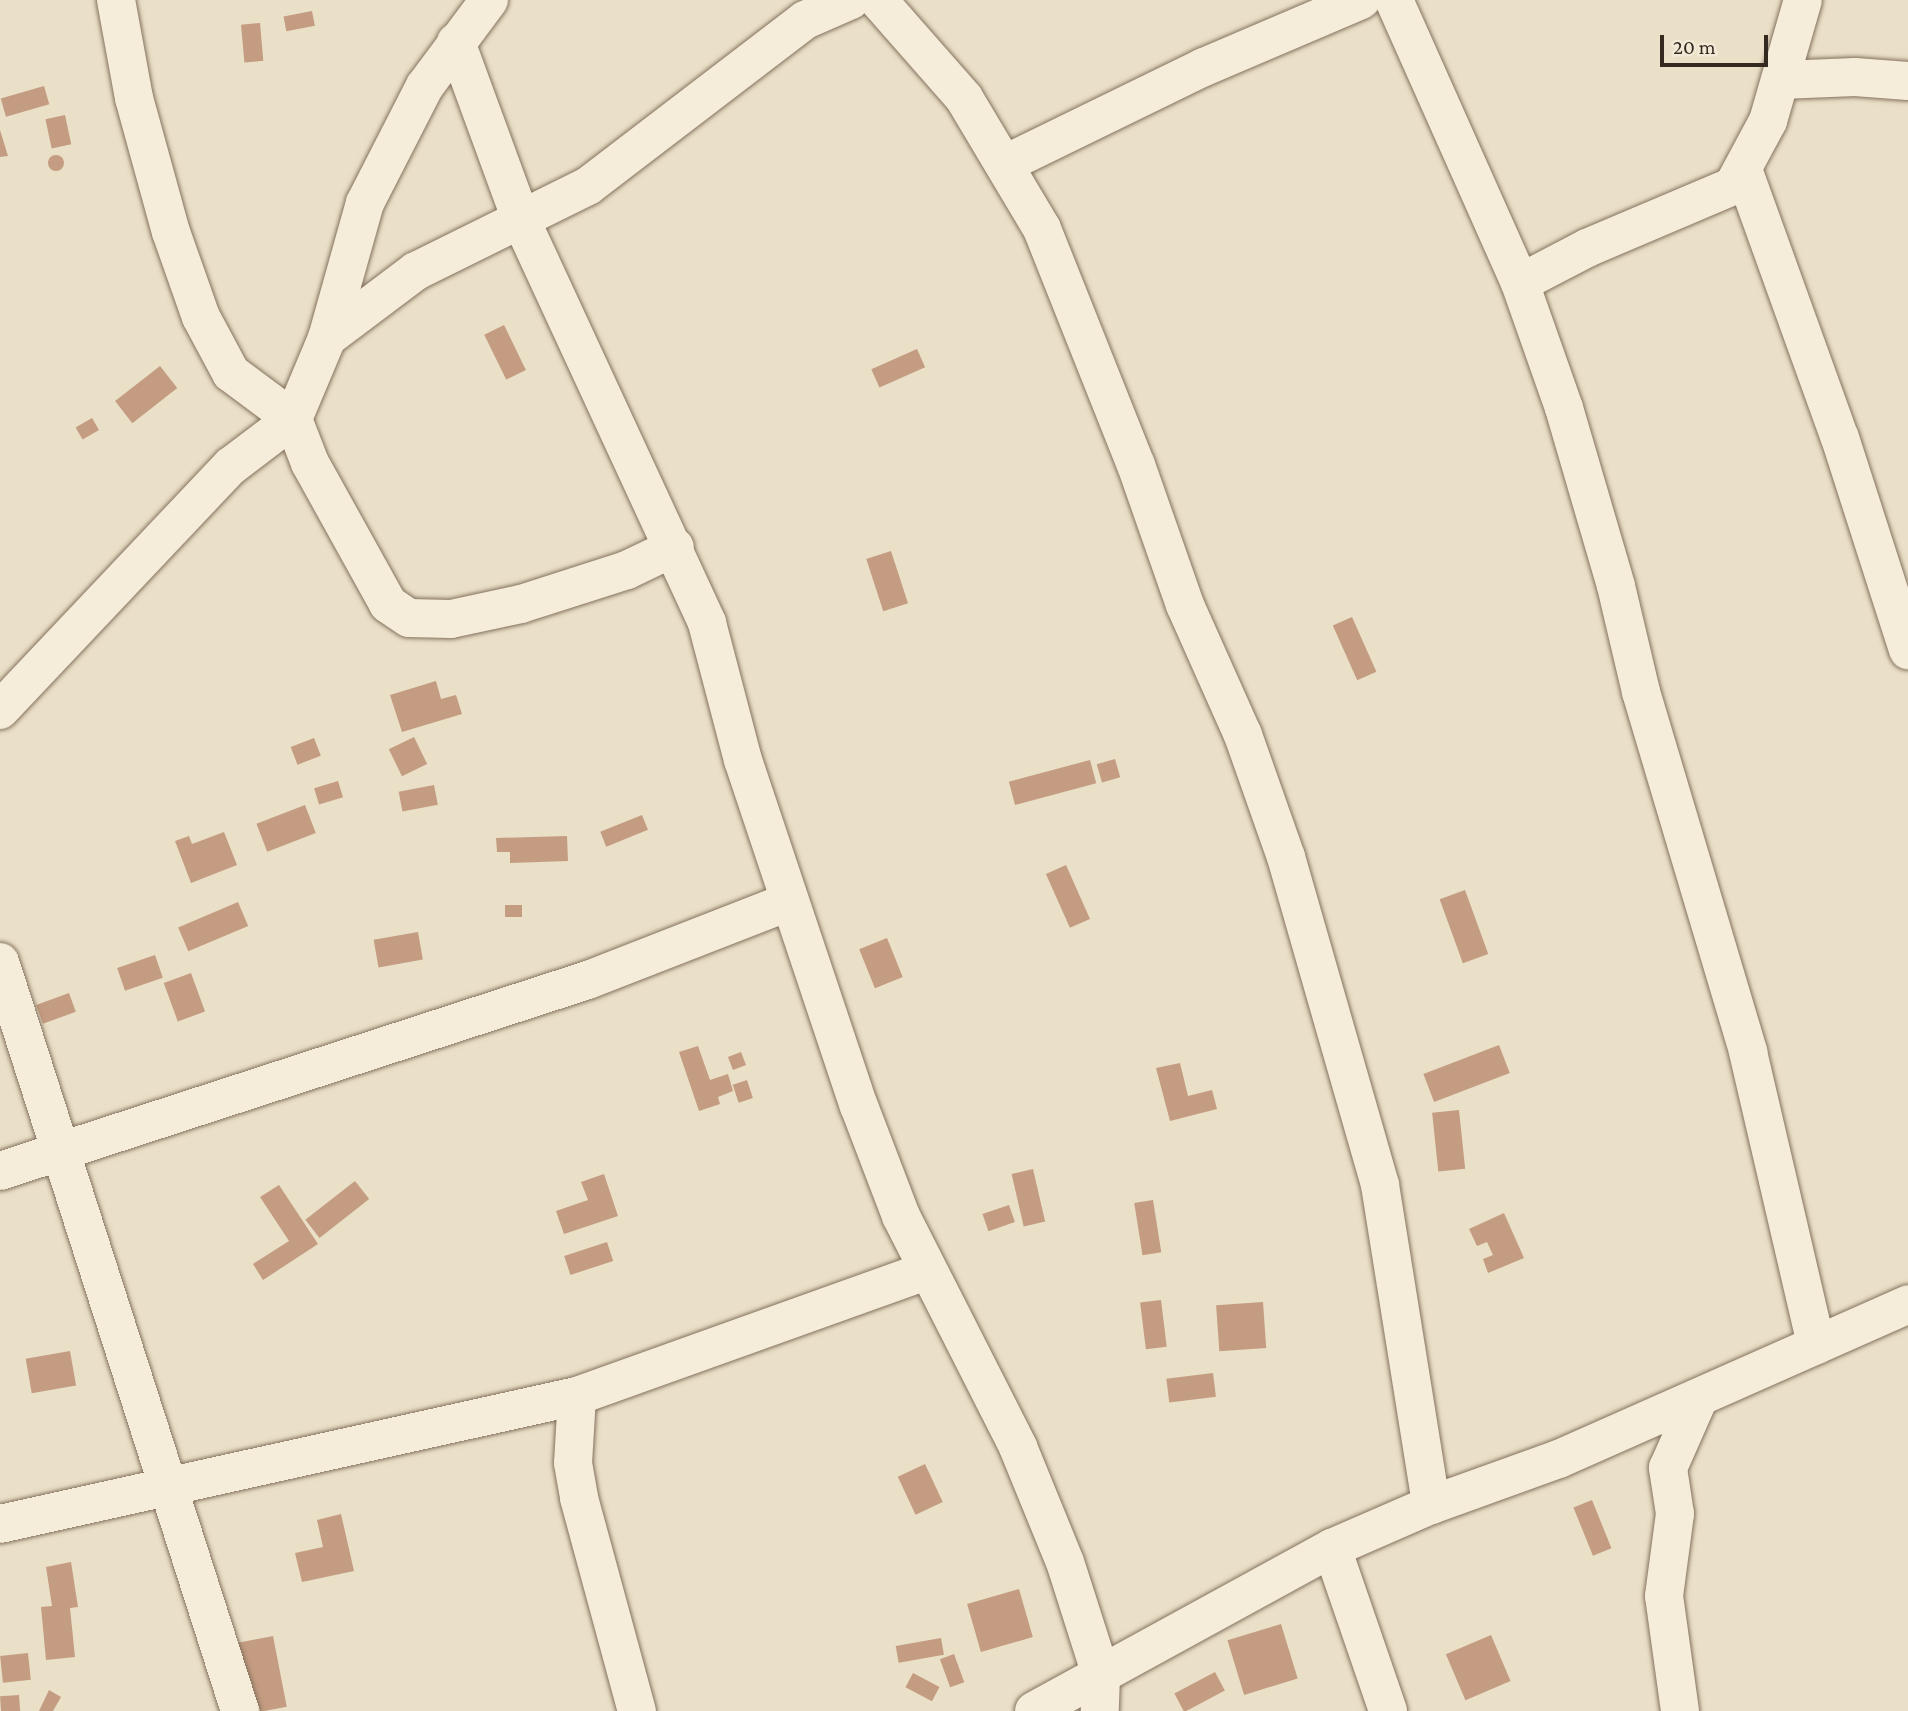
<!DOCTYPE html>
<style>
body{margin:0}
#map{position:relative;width:1908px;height:1711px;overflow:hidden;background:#eadfc7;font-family:"Crimson Pro",serif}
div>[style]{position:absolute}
.building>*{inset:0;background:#c49c81;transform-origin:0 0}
.round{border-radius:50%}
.roads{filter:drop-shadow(0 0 2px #84725e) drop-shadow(0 0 2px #84725e)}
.minor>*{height:38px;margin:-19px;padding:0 19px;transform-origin:19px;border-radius:19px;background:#f5edd9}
span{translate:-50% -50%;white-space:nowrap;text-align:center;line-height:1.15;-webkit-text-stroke:7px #f2ead6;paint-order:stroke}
.scale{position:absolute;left:1660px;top:35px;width:108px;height:32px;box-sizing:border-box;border:4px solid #352a20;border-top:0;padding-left:9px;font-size:21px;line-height:24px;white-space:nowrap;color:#352a20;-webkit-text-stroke:5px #f2ead6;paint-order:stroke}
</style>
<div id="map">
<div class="building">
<i style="left:312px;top:11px;width:15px;height:29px;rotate:79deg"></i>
<i style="left:260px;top:23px;width:38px;height:19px;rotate:85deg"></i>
<i style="left:44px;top:86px;width:19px;height:45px;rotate:74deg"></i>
<i style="left:65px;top:115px;width:30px;height:20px;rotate:78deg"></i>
<i style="clip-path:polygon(0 130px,8px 156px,0 157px)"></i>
<i class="round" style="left:48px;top:155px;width:16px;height:16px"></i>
<i style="left:504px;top:325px;width:50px;height:22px;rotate:64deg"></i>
<i style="left:917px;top:349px;width:20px;height:50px;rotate:66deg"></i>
<i style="left:160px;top:366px;width:28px;height:57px;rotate:52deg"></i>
<i style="left:92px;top:418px;width:14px;height:19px;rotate:60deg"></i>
<i style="left:891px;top:551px;width:55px;height:26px;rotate:72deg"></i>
<i style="left:1352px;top:617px;width:60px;height:21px;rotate:66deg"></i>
<i style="clip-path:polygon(436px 681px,441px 699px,456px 695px,462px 714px,402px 732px,390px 695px)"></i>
<i style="left:414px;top:737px;width:30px;height:28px;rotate:64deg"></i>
<i style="left:314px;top:738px;width:19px;height:25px;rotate:69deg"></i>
<i style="left:1115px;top:759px;width:19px;height:19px;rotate:74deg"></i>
<i style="left:1090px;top:760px;width:24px;height:84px;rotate:75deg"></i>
<i style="left:338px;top:781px;width:17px;height:25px;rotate:73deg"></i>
<i style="left:434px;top:785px;width:20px;height:36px;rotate:79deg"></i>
<i style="left:305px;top:805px;width:30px;height:52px;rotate:69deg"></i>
<i style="left:642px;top:815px;width:16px;height:45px;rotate:68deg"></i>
<i style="clip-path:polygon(224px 832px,237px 865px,191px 883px,175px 841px,189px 836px,192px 844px)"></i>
<i style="clip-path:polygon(567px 836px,568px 861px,510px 863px,510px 852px,497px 852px,496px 838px)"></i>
<i style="left:1066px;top:865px;width:59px;height:22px;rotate:66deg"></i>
<i style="left:1465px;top:890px;width:68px;height:27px;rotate:70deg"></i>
<i style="left:238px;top:902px;width:26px;height:65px;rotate:67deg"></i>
<i style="left:505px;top:905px;width:17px;height:12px"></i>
<i style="left:418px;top:932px;width:28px;height:45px;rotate:80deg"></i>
<i style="left:887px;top:938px;width:42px;height:30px;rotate:68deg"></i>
<i style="left:155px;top:955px;width:24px;height:40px;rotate:71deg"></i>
<i style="left:191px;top:973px;width:41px;height:29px;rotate:70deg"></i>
<i style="left:69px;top:993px;width:20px;height:35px;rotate:70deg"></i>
<i style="left:1499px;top:1045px;width:30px;height:81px;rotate:69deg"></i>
<i style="clip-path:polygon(698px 1046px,710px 1080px,728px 1074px,733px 1091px,718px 1097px,720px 1104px,699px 1111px,679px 1052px)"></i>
<i style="left:741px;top:1052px;width:14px;height:14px;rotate:69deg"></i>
<i style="clip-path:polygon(1180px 1063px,1188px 1096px,1212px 1090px,1217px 1109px,1170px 1121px,1156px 1068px)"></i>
<i style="left:747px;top:1080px;width:19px;height:15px;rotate:72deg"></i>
<i style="left:1459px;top:1110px;width:59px;height:27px;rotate:84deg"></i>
<i style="left:1033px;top:1169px;width:54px;height:22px;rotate:77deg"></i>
<i style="clip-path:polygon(604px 1174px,618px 1216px,564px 1234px,556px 1211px,588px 1200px,581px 1182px)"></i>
<i style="left:355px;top:1181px;width:23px;height:63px;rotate:52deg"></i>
<i style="clip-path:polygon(279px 1185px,318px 1244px,263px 1280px,253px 1264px,289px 1241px,260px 1197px)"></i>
<i style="left:1153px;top:1200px;width:53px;height:19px;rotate:81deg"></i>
<i style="left:1009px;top:1205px;width:18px;height:28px;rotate:71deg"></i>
<i style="clip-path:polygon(1504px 1213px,1524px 1258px,1488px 1273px,1483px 1259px,1493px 1255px,1487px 1242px,1477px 1246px,1469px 1229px)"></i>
<i style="left:607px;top:1242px;width:20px;height:45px;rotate:72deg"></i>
<i style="left:1161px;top:1300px;width:47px;height:21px;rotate:83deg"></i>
<i style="left:1263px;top:1302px;width:46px;height:47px;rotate:86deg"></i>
<i style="left:70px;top:1351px;width:35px;height:45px;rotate:80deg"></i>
<i style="left:1213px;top:1373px;width:24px;height:47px;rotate:83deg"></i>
<i style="left:925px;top:1464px;width:42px;height:30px;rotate:65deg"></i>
<i style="left:1592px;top:1500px;width:52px;height:20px;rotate:68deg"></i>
<i style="clip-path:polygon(341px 1514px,354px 1571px,302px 1582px,295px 1553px,323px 1547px,317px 1520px)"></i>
<i style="clip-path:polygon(71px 1562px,78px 1607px,70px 1608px,75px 1657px,46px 1660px,41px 1607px,52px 1606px,46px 1567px)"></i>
<i style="left:1019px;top:1589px;width:50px;height:54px;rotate:74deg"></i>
<i style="left:1281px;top:1624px;width:57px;height:56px;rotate:73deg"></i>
<i style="left:1491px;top:1635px;width:50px;height:49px;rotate:67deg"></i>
<i style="left:273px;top:1636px;width:72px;height:38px;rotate:79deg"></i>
<i style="left:941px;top:1638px;width:17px;height:46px;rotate:80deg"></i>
<i style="left:28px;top:1653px;width:27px;height:28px;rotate:84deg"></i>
<i style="left:954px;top:1654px;width:30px;height:15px;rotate:70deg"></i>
<i style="left:1215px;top:1672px;width:21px;height:46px;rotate:62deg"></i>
<i style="left:913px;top:1673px;width:30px;height:16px;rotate:28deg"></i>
<i style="clip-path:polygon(49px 1690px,61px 1697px,53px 1711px,39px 1711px)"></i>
<i style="left:19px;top:1695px;width:16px;height:19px;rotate:86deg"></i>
</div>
<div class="roads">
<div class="minor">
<i style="left:116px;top:0;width:100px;rotate:79.6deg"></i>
<i style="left:134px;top:98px;width:139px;rotate:74.6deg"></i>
<i style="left:171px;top:232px;width:90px;rotate:70.6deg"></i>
<i style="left:201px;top:317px;width:64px;rotate:61.8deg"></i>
<i style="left:231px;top:373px;width:77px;rotate:36.6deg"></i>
<i style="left:293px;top:419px;width:47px;rotate:68.9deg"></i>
<i style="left:310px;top:463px;width:161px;rotate:61deg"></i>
<i style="left:388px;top:604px;width:25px;rotate:34deg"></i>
<i style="left:409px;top:618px;width:42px;rotate:1.4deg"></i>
<i style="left:451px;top:619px;width:72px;rotate:-12.1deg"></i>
<i style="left:521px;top:604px;width:111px;rotate:-17.8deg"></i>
<i style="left:627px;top:570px;width:53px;rotate:-25.6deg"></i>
<i style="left:878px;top:0;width:130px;rotate:48.7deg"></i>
<i style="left:964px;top:98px;width:152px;rotate:59.2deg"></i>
<i style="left:1042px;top:229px;width:254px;rotate:68.3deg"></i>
<i style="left:1136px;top:465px;width:148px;rotate:70.7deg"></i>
<i style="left:1185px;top:605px;width:142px;rotate:66deg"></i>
<i style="left:1243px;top:735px;width:129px;rotate:70.6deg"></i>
<i style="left:1286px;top:857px;width:341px;rotate:74deg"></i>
<i style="left:1380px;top:1185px;width:324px;rotate:80.9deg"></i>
<i style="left:1394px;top:0;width:310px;rotate:66deg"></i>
<i style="left:1520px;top:283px;width:133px;rotate:70.6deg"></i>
<i style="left:1564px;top:408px;width:185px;rotate:73.7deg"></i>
<i style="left:1616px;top:586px;width:109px;rotate:76.7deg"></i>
<i style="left:1641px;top:692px;width:376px;rotate:73.4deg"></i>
<i style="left:1748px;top:1052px;width:301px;rotate:76.9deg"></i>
<i style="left:456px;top:42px;width:189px;rotate:69.9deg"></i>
<i style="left:521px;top:220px;width:444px;rotate:65.2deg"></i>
<i style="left:707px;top:623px;width:142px;rotate:75.3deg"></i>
<i style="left:743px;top:760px;width:365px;rotate:71.5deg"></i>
<i style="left:859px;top:1106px;width:118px;rotate:69.1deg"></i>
<i style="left:901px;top:1216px;width:259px;rotate:63.1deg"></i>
<i style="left:1018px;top:1447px;width:124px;rotate:67.8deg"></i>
<i style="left:1065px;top:1562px;width:119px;rotate:72.3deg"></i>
<i style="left:1101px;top:1675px;width:36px;rotate:92deg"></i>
<i style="left:1781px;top:80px;width:74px;rotate:-2.3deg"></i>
<i style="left:1855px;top:77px;width:53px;rotate:4.3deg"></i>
<i style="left:1007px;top:163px;width:219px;rotate:-26deg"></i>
<i style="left:1204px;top:67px;width:171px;rotate:-23.1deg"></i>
<i style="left:1744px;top:172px;width:283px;rotate:70.2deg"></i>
<i style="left:1840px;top:438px;width:223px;rotate:72.2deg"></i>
<i style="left:1520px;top:283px;width:76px;rotate:-27.6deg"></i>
<i style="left:1587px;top:248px;width:159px;rotate:-23deg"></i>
<i style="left:1733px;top:186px;width:74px;rotate:-61.7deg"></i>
<i style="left:1768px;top:121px;width:126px;rotate:-73.9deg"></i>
<i style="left:327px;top:338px;width:111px;rotate:-37deg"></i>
<i style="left:416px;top:271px;width:192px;rotate:-26.3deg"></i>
<i style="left:588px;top:186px;width:273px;rotate:-37.4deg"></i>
<i style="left:805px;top:20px;width:50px;rotate:-23.5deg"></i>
<i style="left:0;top:710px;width:336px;rotate:-46.6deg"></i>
<i style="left:231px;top:466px;width:78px;rotate:-37.2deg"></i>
<i style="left:293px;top:419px;width:88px;rotate:-67.2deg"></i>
<i style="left:327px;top:338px;width:140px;rotate:-74.3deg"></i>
<i style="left:365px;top:203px;width:131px;rotate:-62.9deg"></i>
<i style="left:425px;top:86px;width:107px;rotate:-53.3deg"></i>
<i style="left:0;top:962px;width:787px;rotate:72.23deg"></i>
<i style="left:0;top:1171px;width:618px;rotate:-18deg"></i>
<i style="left:588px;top:980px;width:215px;rotate:-21.3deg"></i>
<i style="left:577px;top:1396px;width:67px;rotate:93.4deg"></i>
<i style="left:573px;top:1463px;width:36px;rotate:80deg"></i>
<i style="left:579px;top:1498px;width:221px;rotate:74.8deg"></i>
<i style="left:0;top:1524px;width:591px;rotate:-12.51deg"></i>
<i style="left:577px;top:1396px;width:372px;rotate:-19.7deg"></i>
<i style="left:1332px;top:1548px;width:172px;rotate:71deg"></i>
<i style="left:1034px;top:1711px;width:340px;rotate:-28.7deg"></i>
<i style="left:1332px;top:1548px;width:108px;rotate:-23.5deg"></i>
<i style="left:1431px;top:1505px;width:136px;rotate:-19.8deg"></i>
<i style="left:1559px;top:1459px;width:382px;rotate:-23.9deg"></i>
<i style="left:1680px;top:1711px;width:116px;rotate:-97.9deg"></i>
<i style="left:1664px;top:1596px;width:83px;rotate:-82.4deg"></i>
<i style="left:1675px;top:1514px;width:47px;rotate:-98.7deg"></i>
<i style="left:1668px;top:1468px;width:74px;rotate:-66.2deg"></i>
</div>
</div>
<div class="scale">20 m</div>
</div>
